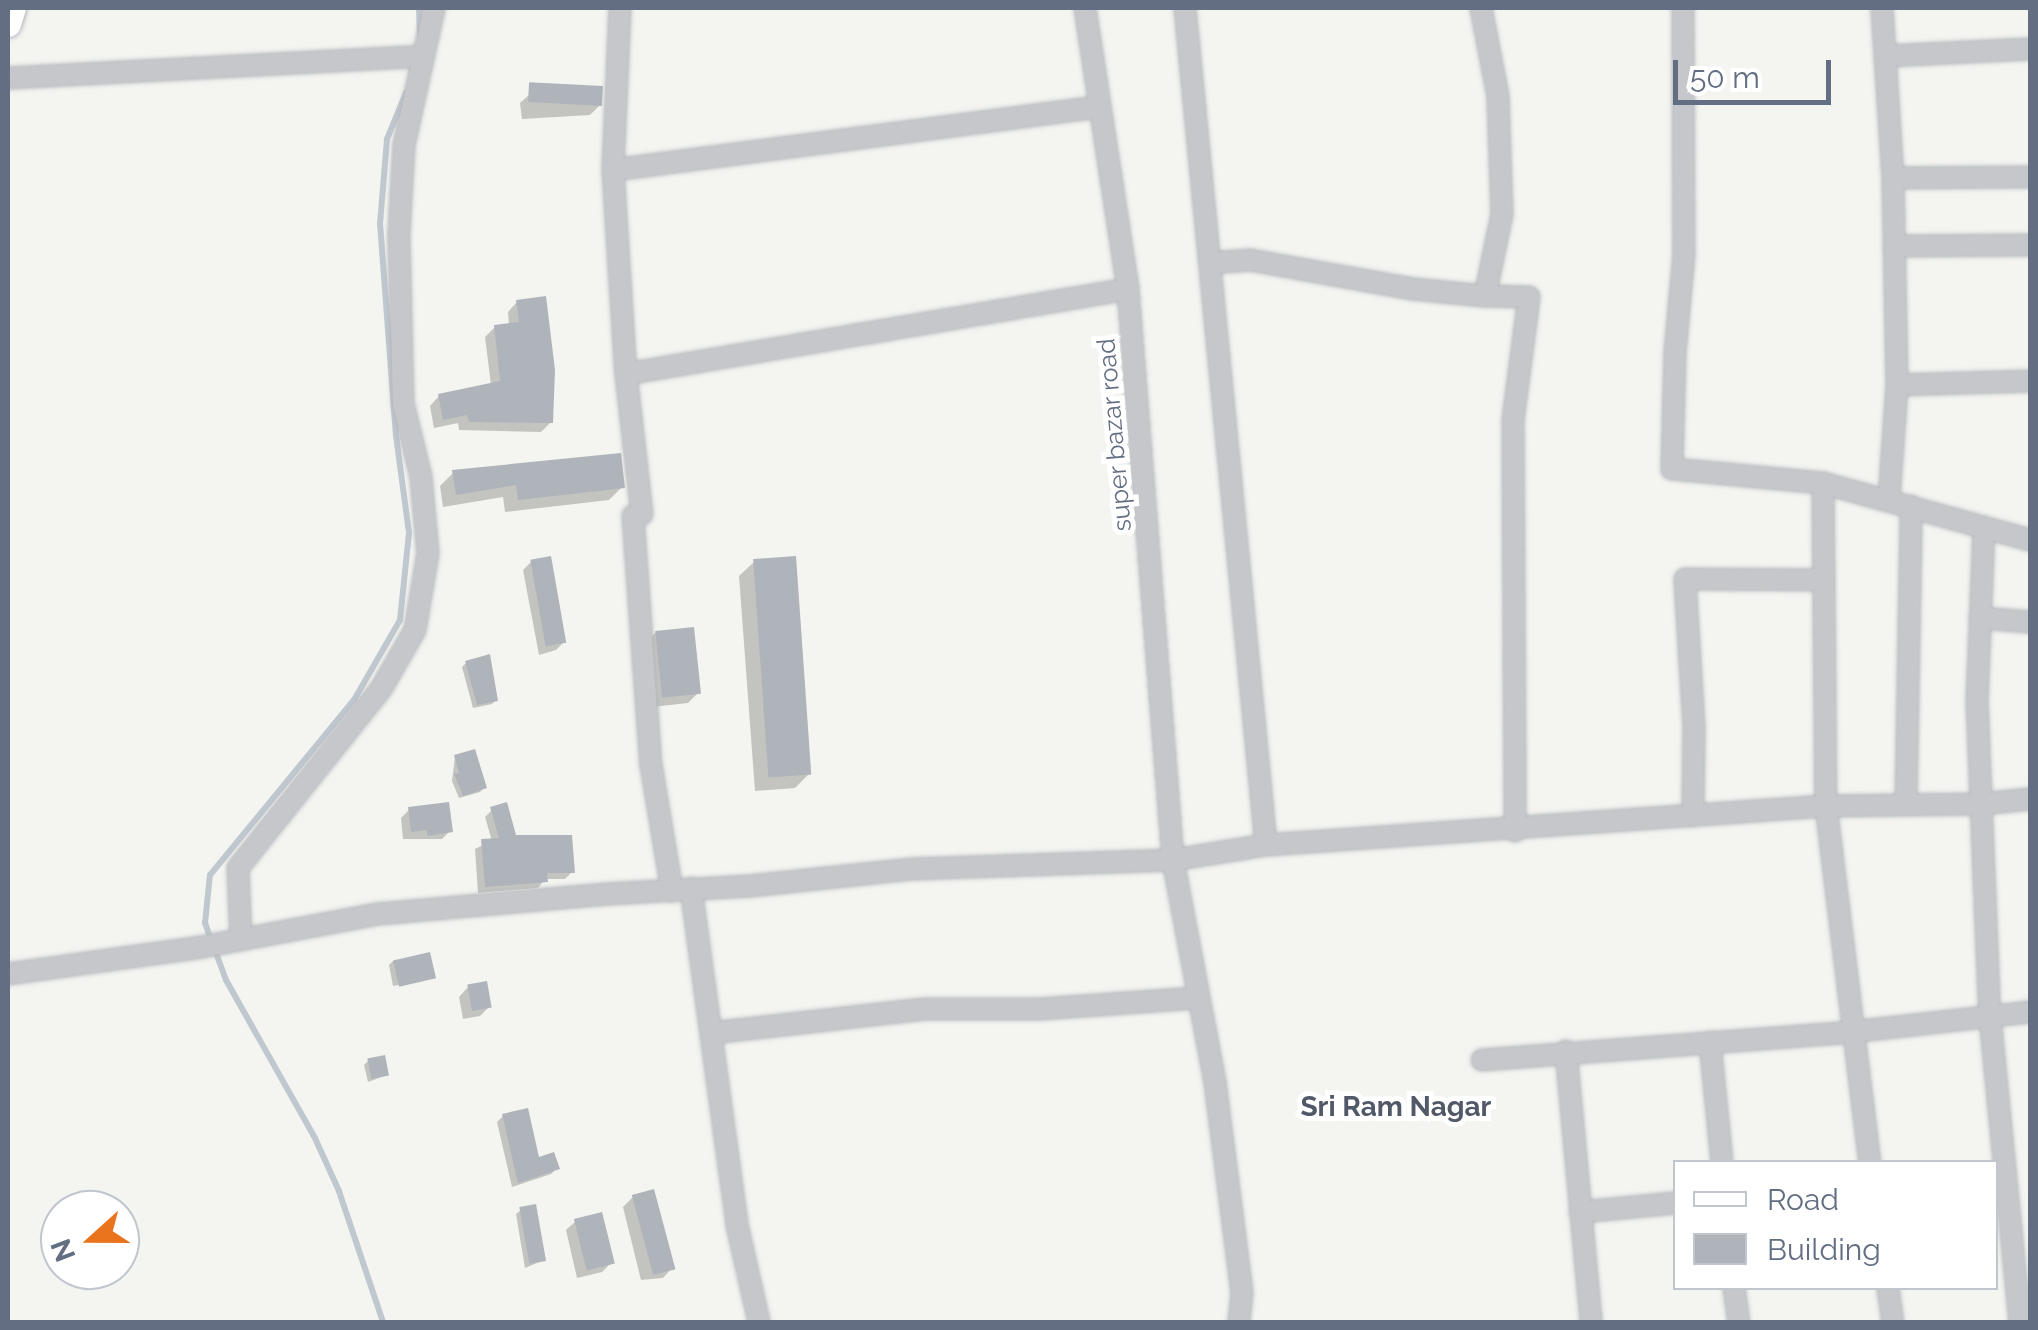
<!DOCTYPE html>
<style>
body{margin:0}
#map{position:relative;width:2038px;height:1330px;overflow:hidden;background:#f4f5f1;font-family:Raleway,sans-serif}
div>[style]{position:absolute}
.shadow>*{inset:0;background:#0003}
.stream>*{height:6px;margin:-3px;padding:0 3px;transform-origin:3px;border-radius:3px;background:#c0c8cf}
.building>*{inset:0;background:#afb4bb;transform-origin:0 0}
.roads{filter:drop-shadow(0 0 2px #b5b8bd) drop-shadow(0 0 2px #b5b8bd)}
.minor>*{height:20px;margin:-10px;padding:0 10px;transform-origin:10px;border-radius:10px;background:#c5c7cb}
.major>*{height:25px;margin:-12.5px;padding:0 12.5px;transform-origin:12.5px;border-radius:12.5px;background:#fff}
span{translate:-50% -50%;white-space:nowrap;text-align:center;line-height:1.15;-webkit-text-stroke:10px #fff;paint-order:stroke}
.street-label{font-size:25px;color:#636e83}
.neighbourhood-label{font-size:28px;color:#515968;font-weight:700}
.frame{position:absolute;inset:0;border:10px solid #636e83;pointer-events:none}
.legend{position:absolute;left:1673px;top:1160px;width:325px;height:130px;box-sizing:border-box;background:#fff;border:2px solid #c1c5cd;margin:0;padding:12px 18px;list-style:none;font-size:30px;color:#636e83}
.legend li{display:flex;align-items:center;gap:20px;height:50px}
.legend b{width:50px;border:2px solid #c1c5cd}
.north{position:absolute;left:40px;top:1190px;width:100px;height:100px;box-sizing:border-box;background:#fff;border:2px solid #c1c5cd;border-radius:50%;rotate:249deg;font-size:28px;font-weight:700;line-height:40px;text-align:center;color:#636e83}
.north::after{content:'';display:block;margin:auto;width:35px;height:45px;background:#e9741d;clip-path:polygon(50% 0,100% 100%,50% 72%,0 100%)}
.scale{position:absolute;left:1673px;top:60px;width:158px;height:45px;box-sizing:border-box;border:5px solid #636e83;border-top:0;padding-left:12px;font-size:30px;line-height:35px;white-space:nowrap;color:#636e83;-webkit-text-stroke:8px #fff;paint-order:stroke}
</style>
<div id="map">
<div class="shadow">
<i style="clip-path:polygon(530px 94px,600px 105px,590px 115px,522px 119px,520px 103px)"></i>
<i style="clip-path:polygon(517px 302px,551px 422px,541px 432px,459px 430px,458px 423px,434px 428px,430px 406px,439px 396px,491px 385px,485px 337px,495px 327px,509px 325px,508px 312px)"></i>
<i style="clip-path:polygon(453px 473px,622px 487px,609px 500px,505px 512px,503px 497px,443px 507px,440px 486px)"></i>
<i style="clip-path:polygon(531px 562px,564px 642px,556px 650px,539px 655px,523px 570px)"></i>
<i style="clip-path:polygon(754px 562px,810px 773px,795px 788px,755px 791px,739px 576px)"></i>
<i style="clip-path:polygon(656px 632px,698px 693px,688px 703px,651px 707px,647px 642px)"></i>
<i style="clip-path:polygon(466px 663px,496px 700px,492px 704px,473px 708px,462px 667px)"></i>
<i style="clip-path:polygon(455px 757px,484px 788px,480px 792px,459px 798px,452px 781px)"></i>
<i style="clip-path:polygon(409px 810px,450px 831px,442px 839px,403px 839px,401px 818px)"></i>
<i style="clip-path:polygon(492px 810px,514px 837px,572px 872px,565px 879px,545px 879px,538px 888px,478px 893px,475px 849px,492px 841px,485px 817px)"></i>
<i style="clip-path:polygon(393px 961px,433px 978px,393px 986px,389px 965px)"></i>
<i style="clip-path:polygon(468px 987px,489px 1007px,480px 1016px,463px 1019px,459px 997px)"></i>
<i style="clip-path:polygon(368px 1061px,387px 1075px,368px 1082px,364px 1065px)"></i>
<i style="clip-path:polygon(503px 1116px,538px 1160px,557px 1168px,551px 1174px,512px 1187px,497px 1122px)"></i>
<i style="clip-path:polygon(633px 1197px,672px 1268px,663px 1278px,641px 1280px,623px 1207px)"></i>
<i style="clip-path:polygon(521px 1210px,544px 1260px,525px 1268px,516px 1214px)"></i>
<i style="clip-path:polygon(576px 1221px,612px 1262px,602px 1272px,577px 1278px,566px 1230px)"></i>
</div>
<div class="stream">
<i style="left:419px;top:8px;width:25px;rotate:88deg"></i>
<i style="left:383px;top:1322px;width:138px;rotate:-108.6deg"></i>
<i style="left:339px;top:1191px;width:58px;rotate:-114.4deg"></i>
<i style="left:315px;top:1138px;width:181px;rotate:-119.4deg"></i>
<i style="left:226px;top:980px;width:61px;rotate:-110.2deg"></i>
<i style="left:205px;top:923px;width:48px;rotate:-84.1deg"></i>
<i style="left:210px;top:875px;width:227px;rotate:-50.6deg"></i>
<i style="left:354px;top:700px;width:92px;rotate:-60.1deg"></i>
<i style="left:400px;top:620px;width:87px;rotate:-84.1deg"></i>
<i style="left:409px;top:533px;width:98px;rotate:-97.6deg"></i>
<i style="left:396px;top:436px;width:213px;rotate:-94.3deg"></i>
<i style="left:380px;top:224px;width:85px;rotate:-85.3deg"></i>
<i style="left:387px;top:139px;width:50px;rotate:-67.6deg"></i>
</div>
<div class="building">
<i style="left:603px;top:86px;width:20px;height:74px;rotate:93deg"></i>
<i style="clip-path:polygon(546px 296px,555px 370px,553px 423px,469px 422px,467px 415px,443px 420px,438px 394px,500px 381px,494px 325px,519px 322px,516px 300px)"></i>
<i style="clip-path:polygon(621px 453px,625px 488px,518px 500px,516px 485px,456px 495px,452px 470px)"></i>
<i style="left:551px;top:556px;width:88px;height:21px;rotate:80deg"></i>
<i style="left:796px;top:556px;width:219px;height:43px;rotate:86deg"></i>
<i style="left:694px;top:627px;width:67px;height:39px;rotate:84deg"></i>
<i style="clip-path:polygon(490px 654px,498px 701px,477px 705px,465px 661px)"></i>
<i style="clip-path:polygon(475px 749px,487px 788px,463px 796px,454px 774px,459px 773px,454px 755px)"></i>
<i style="clip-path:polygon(449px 802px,453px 832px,427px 836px,427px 830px,411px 832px,408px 807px)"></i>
<i style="clip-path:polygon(507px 802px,516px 835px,572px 835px,575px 873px,547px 873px,548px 882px,485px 887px,481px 839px,499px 838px,490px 807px)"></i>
<i style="left:430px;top:952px;width:27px;height:38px;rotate:77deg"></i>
<i style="left:487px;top:981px;width:27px;height:20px;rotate:80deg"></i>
<i style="left:385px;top:1055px;width:21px;height:18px;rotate:79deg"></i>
<i style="clip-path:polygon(528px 1108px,539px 1157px,554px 1152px,560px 1169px,518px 1183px,502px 1114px)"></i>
<i style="left:654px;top:1189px;width:83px;height:23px;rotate:75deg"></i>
<i style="left:536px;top:1204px;width:58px;height:17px;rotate:80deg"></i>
<i style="left:602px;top:1212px;width:53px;height:29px;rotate:76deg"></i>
</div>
<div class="roads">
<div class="minor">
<i style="left:620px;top:8px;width:162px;rotate:92.5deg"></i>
<i style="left:613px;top:170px;width:204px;rotate:86.4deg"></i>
<i style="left:626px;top:374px;width:141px;rotate:83.5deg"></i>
<i style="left:642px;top:514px;width:9px;rotate:167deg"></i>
<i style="left:633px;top:516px;width:250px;rotate:85.9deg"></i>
<i style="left:651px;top:765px;width:128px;rotate:80.5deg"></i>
<i style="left:1085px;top:8px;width:284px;rotate:81.3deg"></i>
<i style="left:1128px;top:289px;width:573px;rotate:85.49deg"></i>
<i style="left:1173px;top:860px;width:226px;rotate:79.3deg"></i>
<i style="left:1215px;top:1082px;width:213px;rotate:82.7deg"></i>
<i style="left:1242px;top:1293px;width:29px;rotate:96deg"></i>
<i style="left:1185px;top:8px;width:841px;rotate:84.47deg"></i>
<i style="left:1481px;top:8px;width:90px;rotate:79.1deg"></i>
<i style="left:1498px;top:96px;width:118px;rotate:88.1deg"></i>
<i style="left:1502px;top:214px;width:84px;rotate:101.7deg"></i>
<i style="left:1485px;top:296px;width:44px;rotate:1.3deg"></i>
<i style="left:1529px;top:297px;width:124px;rotate:97.4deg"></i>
<i style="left:1513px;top:420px;width:411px;rotate:89.7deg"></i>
<i style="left:1683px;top:8px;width:246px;rotate:89.8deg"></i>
<i style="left:1684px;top:254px;width:99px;rotate:95.2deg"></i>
<i style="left:1675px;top:353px;width:116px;rotate:91.5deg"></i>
<i style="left:1672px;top:469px;width:152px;rotate:5.3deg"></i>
<i style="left:1823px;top:483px;width:215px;rotate:15.4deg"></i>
<i style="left:1882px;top:8px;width:170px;rotate:86.3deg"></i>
<i style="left:1893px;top:178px;width:207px;rotate:88.9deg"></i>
<i style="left:1897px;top:385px;width:133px;rotate:-1.7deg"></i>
<i style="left:1885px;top:56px;width:145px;rotate:-2.8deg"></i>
<i style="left:8px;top:78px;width:416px;rotate:-3deg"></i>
<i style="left:613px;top:170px;width:489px;rotate:-7.4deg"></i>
<i style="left:1893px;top:178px;width:137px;rotate:-0.4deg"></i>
<i style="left:1894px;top:246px;width:136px;rotate:-0.4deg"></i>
<i style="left:1210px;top:263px;width:40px;rotate:-4.3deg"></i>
<i style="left:1250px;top:260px;width:166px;rotate:10.1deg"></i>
<i style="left:1413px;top:289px;width:72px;rotate:5.6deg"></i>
<i style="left:626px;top:374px;width:509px;rotate:-9.61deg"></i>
<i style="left:1823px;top:483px;width:323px;rotate:89.5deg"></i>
<i style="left:1826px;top:806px;width:359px;rotate:83deg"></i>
<i style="left:1889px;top:500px;width:115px;rotate:-86deg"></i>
<i style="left:1984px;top:528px;width:172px;rotate:92.3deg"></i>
<i style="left:1977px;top:700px;width:317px;rotate:87.7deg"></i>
<i style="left:1990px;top:1017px;width:306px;rotate:84.4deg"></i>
<i style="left:1980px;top:618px;width:50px;rotate:4.6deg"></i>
<i style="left:1906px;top:804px;width:298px;rotate:-89deg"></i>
<i style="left:1693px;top:816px;width:89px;rotate:-89.4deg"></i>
<i style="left:1694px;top:727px;width:148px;rotate:-93.5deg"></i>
<i style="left:1685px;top:579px;width:139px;rotate:0.4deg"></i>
<i style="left:691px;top:888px;width:340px;rotate:82.2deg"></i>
<i style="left:737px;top:1225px;width:99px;rotate:77.2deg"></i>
<i style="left:241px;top:940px;width:72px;rotate:-92.4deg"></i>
<i style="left:238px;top:868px;width:229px;rotate:-51.4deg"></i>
<i style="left:381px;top:689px;width:68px;rotate:-60deg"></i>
<i style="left:415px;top:630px;width:78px;rotate:-80.4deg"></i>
<i style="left:428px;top:553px;width:76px;rotate:-95.3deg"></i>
<i style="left:421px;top:477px;width:76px;rotate:-103.7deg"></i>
<i style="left:403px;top:403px;width:169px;rotate:-91.4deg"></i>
<i style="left:399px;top:234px;width:89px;rotate:-86.8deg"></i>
<i style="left:404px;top:145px;width:140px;rotate:-77.6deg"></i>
<i style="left:8px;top:974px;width:190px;rotate:-7.9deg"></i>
<i style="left:196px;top:948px;width:185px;rotate:-10.6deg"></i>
<i style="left:378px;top:914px;width:230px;rotate:-5deg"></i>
<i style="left:607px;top:894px;width:143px;rotate:-3.2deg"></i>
<i style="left:750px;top:886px;width:164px;rotate:-6deg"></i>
<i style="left:913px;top:869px;width:260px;rotate:-2deg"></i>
<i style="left:1173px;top:860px;width:94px;rotate:-9.2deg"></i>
<i style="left:1266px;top:845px;width:561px;rotate:-3.98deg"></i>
<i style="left:1826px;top:806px;width:156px;rotate:-0.7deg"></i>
<i style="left:1982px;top:804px;width:48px;rotate:-5.9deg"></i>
<i style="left:711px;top:1033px;width:215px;rotate:-6.4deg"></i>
<i style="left:925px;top:1009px;width:115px"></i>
<i style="left:1040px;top:1009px;width:158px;rotate:-4deg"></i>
<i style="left:1710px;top:1042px;width:121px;rotate:84.3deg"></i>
<i style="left:1566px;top:1051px;width:272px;rotate:84.7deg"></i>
<i style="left:1482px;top:1060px;width:370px;rotate:-4.3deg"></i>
<i style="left:1851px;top:1032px;width:180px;rotate:-6.4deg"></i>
<i style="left:1580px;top:1212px;width:96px;rotate:-5.4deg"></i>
<i style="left:1734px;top:1288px;width:34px;rotate:82deg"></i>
<i style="left:1888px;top:1288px;width:34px;rotate:82deg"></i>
</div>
<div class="major">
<i style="left:8px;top:24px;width:17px;rotate:-73deg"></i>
</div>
</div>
<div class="street-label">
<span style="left:1114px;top:435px;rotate:-95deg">super bazar road</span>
</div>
<div class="neighbourhood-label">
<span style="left:1396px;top:1107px">Sri Ram Nagar</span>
</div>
<div class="frame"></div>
<ul class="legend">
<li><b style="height:12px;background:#fff"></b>Road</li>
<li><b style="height:28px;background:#afb4bb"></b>Building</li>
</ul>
<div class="north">N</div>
<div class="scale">50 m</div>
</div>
